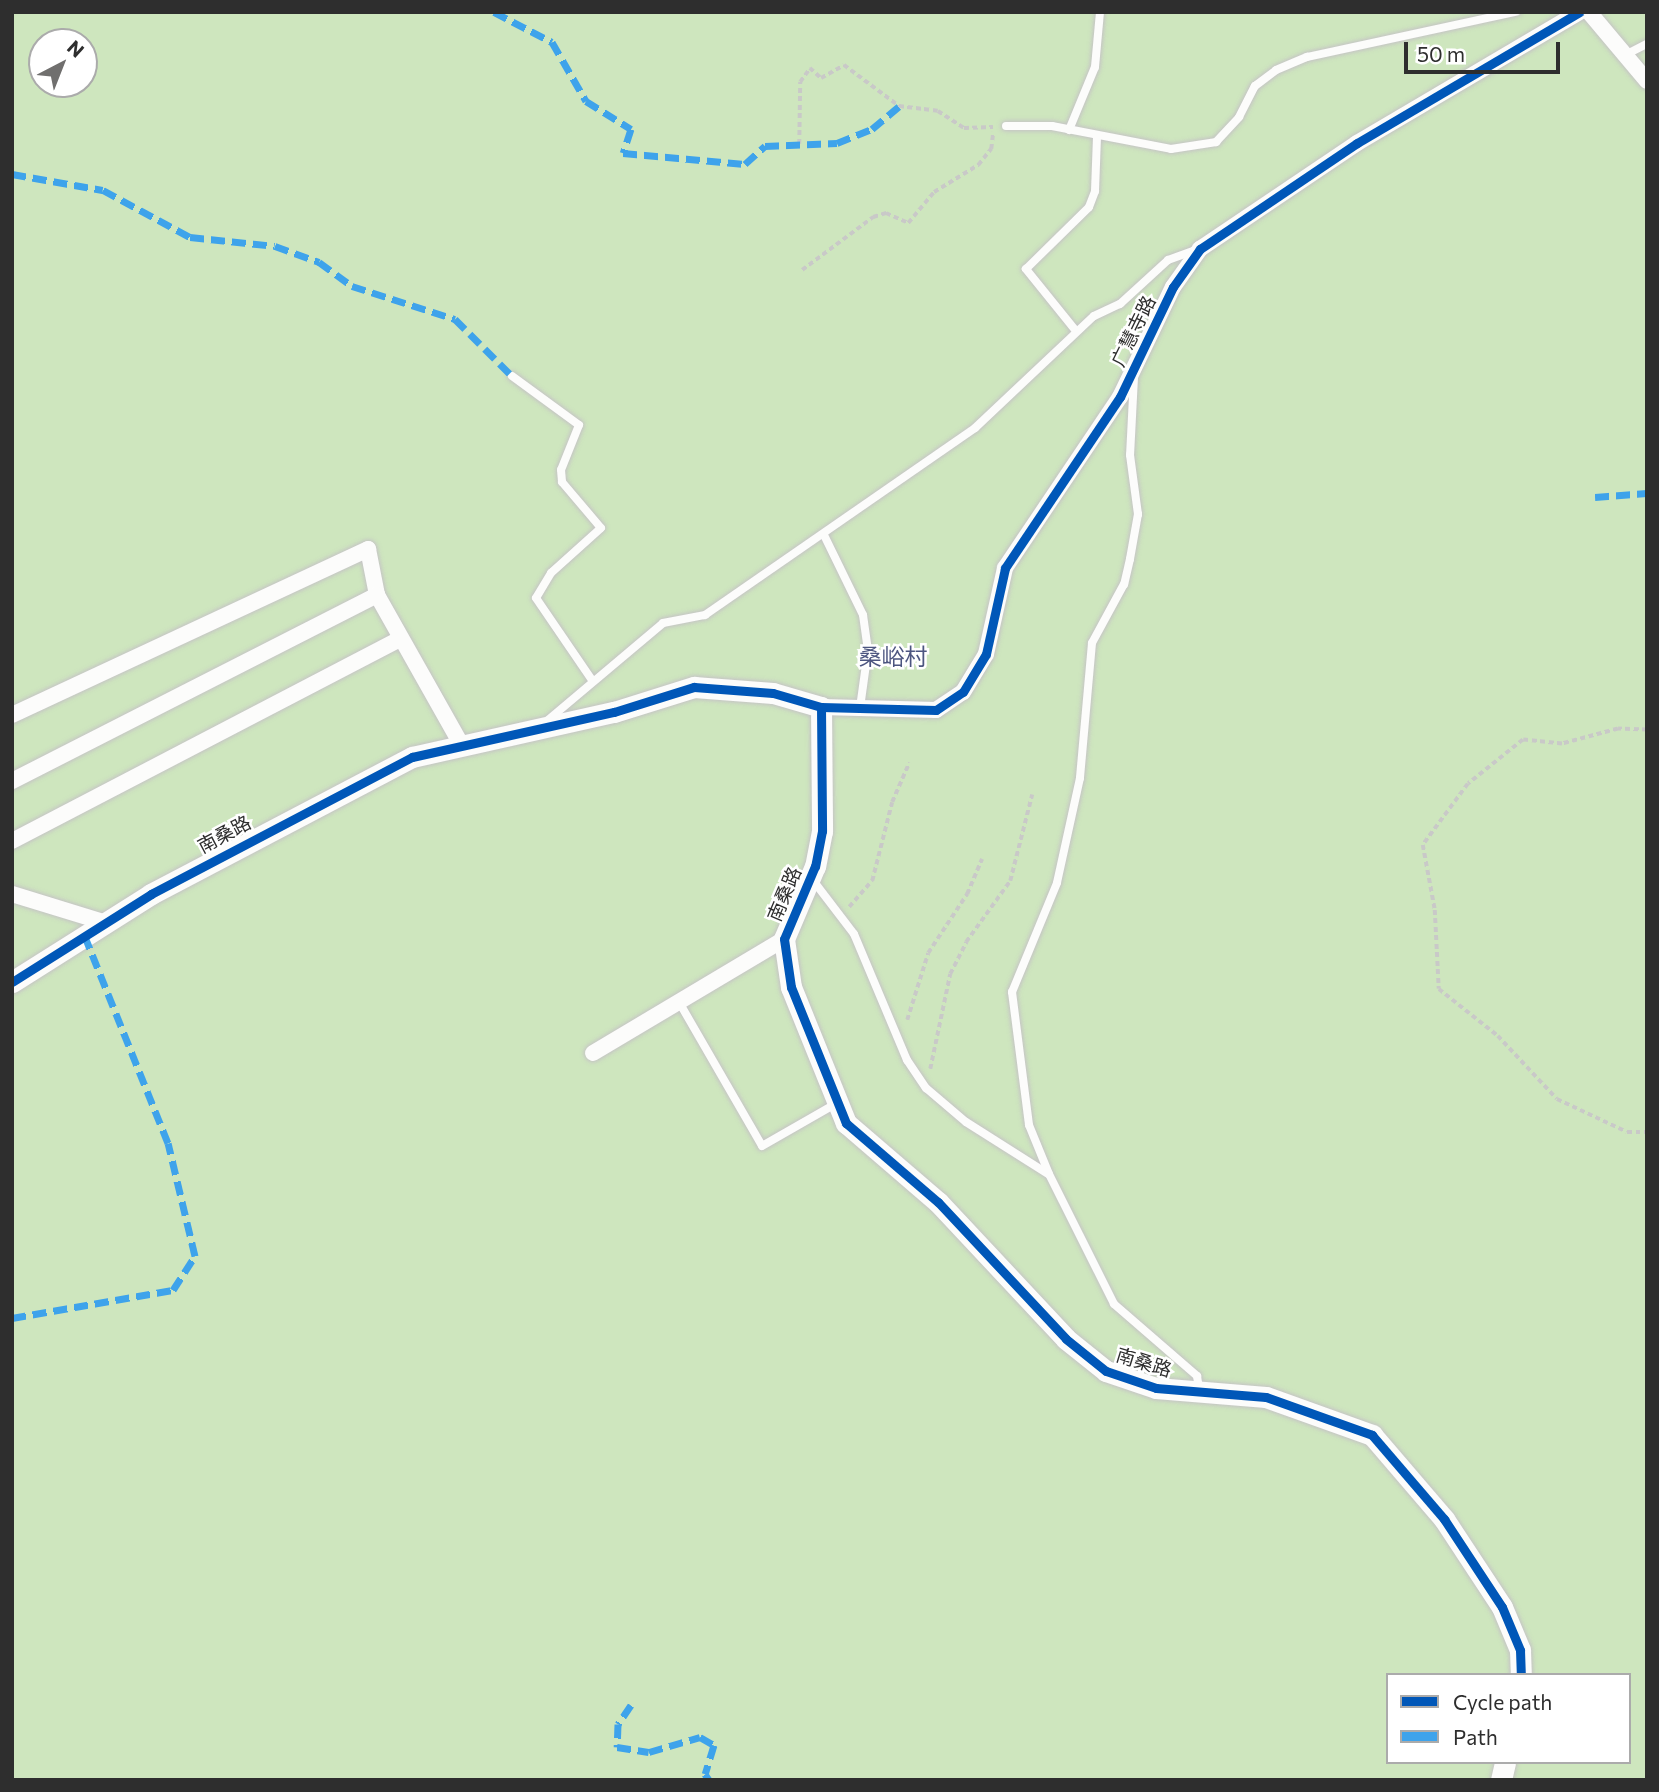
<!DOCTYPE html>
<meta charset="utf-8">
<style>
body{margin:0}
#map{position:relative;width:1659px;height:1792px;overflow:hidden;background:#ece8e4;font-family:Commissioner,"Noto Sans SC",sans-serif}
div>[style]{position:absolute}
.green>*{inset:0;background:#cee6be}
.path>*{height:3.5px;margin-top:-1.75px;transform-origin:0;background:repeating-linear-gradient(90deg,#c9c9c8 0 5px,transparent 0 8.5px)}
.roads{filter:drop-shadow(0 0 2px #c5c4c5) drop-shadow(0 0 2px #c5c4c5)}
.service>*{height:8px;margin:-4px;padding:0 4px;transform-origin:4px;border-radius:4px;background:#fcfcfb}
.minor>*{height:16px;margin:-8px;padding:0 8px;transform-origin:8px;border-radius:8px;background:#fcfcfb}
.tertiary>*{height:21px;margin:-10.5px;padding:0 10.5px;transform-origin:10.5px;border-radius:10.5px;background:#fcfcfb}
.quiet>*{height:7px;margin-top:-3.5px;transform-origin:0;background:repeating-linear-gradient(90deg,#3ea3eb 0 14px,transparent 0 21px)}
.cycleway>*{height:9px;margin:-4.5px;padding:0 4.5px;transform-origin:4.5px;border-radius:4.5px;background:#0057b8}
span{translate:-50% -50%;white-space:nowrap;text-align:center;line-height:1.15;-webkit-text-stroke:5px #fff;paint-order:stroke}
.street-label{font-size:19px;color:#2e2e2e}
.quarter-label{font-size:23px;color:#4d5680}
.frame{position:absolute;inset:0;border:14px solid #2e2e2e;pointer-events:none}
.legend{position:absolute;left:1386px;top:1673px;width:245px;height:91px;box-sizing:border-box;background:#fff;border:2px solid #ababab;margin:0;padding:9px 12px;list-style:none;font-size:21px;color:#2e2e2e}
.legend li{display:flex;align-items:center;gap:14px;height:35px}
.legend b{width:35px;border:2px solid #ababab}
.north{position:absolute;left:28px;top:28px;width:70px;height:70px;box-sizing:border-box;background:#fff;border:2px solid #ababab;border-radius:50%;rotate:42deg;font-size:19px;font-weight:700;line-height:28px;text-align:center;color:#2e2e2e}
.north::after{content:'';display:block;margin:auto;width:24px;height:32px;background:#706f6e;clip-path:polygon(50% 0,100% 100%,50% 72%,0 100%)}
.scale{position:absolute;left:1404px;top:42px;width:156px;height:32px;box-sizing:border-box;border:4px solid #2e2e2e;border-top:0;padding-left:9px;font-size:21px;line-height:24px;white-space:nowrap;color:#2e2e2e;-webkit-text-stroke:5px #fff;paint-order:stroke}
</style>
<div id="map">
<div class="green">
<i style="clip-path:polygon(evenodd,12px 12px,1647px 12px,1647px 1780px,12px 1780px,12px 12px,42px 42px,84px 42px,84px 84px,42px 84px,42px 42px,12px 12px,1388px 1675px,1629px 1675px,1629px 1762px,1388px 1762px,1388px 1675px)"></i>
</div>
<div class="path">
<i style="left:799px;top:144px;width:62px;rotate:-89.1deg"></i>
<i style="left:800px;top:82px;width:17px;rotate:-54deg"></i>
<i style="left:810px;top:68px;width:15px;rotate:42deg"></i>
<i style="left:821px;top:78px;width:26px;rotate:-29deg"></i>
<i style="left:844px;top:65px;width:69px;rotate:36.7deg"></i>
<i style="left:899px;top:106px;width:39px;rotate:7deg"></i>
<i style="left:938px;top:111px;width:31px;rotate:33deg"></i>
<i style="left:964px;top:128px;width:29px;rotate:-2deg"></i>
<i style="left:802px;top:270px;width:89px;rotate:-36.7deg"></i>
<i style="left:873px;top:217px;width:14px;rotate:-17deg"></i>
<i style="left:886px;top:213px;width:24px;rotate:24deg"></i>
<i style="left:908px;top:223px;width:40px;rotate:-50deg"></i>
<i style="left:934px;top:192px;width:52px;rotate:-31.5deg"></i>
<i style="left:978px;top:165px;width:21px;rotate:-51deg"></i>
<i style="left:991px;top:149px;width:17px;rotate:-83deg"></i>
<i style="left:1647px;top:730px;width:29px;rotate:-178deg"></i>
<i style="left:1618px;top:729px;width:58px;rotate:165deg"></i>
<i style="left:1562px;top:744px;width:39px;rotate:-174deg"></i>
<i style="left:1523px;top:740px;width:70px;rotate:141.3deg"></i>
<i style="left:1468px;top:784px;width:76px;rotate:126.4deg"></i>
<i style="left:1423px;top:845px;width:66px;rotate:79.5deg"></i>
<i style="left:1435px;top:910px;width:79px;rotate:87.1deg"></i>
<i style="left:1439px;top:989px;width:75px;rotate:38.5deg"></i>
<i style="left:1498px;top:1036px;width:86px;rotate:46.9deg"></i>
<i style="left:1557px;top:1099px;width:77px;rotate:25.2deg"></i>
<i style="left:1627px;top:1132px;width:20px"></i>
<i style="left:849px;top:907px;width:35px;rotate:-49deg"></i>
<i style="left:872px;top:881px;width:81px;rotate:-75.8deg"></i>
<i style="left:892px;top:802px;width:43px;rotate:-66.4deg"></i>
<i style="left:907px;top:1020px;width:70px;rotate:-72.6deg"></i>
<i style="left:928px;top:953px;width:71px;rotate:-56.5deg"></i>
<i style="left:967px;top:894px;width:38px;rotate:-67deg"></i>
<i style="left:930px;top:1069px;width:97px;rotate:-78.1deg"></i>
<i style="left:950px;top:974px;width:36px;rotate:-63deg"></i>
<i style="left:966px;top:942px;width:75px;rotate:-54.2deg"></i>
<i style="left:1010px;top:881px;width:89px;rotate:-75.7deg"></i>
</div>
<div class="roads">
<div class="service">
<i style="left:1625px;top:55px;width:25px;rotate:-27deg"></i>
<i style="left:1006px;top:126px;width:46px"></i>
<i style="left:1052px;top:126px;width:121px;rotate:10.9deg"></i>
<i style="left:1171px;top:149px;width:46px;rotate:-8.8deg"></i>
<i style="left:1216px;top:142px;width:34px;rotate:-47deg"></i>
<i style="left:1239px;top:117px;width:35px;rotate:-63deg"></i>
<i style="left:1255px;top:86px;width:26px;rotate:-37deg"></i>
<i style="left:1276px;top:70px;width:34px;rotate:-23deg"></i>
<i style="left:1307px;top:57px;width:214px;rotate:-12.2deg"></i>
<i style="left:1069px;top:130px;width:68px;rotate:-67.6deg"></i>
<i style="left:1095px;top:67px;width:55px;rotate:-84.8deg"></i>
<i style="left:1076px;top:331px;width:80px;rotate:-128.9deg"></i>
<i style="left:1026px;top:269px;width:88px;rotate:-44.5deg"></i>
<i style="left:1089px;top:207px;width:17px;rotate:-69deg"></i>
<i style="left:1095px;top:191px;width:54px;rotate:-87.9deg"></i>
<i style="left:512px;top:376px;width:83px;rotate:36.2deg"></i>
<i style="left:579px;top:425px;width:48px;rotate:111.8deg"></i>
<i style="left:561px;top:470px;width:12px;rotate:85deg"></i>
<i style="left:562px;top:482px;width:60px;rotate:49.7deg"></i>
<i style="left:601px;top:528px;width:67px;rotate:138deg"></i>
<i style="left:551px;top:573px;width:29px;rotate:121deg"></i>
<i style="left:536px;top:598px;width:99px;rotate:55.7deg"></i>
<i style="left:1134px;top:377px;width:78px;rotate:92.9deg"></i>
<i style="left:1130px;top:455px;width:60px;rotate:82.3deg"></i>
<i style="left:1138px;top:514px;width:46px;rotate:100.1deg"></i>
<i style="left:1130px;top:559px;width:26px;rotate:103deg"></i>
<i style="left:1124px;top:584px;width:67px;rotate:118.5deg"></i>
<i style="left:1092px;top:643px;width:136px;rotate:95.1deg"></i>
<i style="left:1080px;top:778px;width:107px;rotate:102.4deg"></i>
<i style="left:1057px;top:883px;width:118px;rotate:112.4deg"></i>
<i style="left:1012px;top:992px;width:134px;rotate:82.7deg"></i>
<i style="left:1029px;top:1125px;width:53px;rotate:67.8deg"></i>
<i style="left:1049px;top:1174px;width:145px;rotate:63.4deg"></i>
<i style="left:1114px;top:1304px;width:110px;rotate:40.9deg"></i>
<i style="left:1197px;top:1376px;width:13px;rotate:81deg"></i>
<i style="left:824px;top:535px;width:89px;rotate:64deg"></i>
<i style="left:863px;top:615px;width:35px;rotate:82deg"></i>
<i style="left:868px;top:650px;width:59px;rotate:97.9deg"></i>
<i style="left:548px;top:720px;width:150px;rotate:-40.1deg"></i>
<i style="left:663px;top:623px;width:43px;rotate:-10.8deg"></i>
<i style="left:705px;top:615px;width:328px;rotate:-34.7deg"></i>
<i style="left:975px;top:428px;width:163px;rotate:-43.3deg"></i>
<i style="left:1094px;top:316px;width:29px;rotate:-25deg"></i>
<i style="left:1120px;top:304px;width:65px;rotate:-42.5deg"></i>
<i style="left:1168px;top:260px;width:30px;rotate:-20deg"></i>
<i style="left:812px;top:879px;width:69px;rotate:52.6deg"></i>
<i style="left:854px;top:934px;width:137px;rotate:67.2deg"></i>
<i style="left:907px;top:1060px;width:34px;rotate:56deg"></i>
<i style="left:926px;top:1088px;width:52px;rotate:40.4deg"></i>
<i style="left:966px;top:1122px;width:97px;rotate:32.4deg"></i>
<i style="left:679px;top:1002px;width:166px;rotate:60deg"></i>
<i style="left:762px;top:1146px;width:86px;rotate:-29.8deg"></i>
</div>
<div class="minor">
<i style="left:1589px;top:12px;width:90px;rotate:50deg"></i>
<i style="left:821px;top:707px;width:115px;rotate:1.5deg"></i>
<i style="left:936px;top:710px;width:32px;rotate:-34deg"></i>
<i style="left:963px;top:692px;width:44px;rotate:-58.8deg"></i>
<i style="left:986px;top:654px;width:88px;rotate:-77.5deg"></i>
<i style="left:1005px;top:568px;width:206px;rotate:-56.1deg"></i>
<i style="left:1120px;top:397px;width:122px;rotate:-64.3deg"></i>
<i style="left:1173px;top:287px;width:47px;rotate:-54.6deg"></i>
<i style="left:1200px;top:249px;width:189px;rotate:-34deg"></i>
<i style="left:1357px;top:143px;width:258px;rotate:-30.5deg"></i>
<i style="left:12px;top:715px;width:393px;rotate:-25deg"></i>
<i style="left:368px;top:549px;width:47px;rotate:78.9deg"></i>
<i style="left:377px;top:595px;width:173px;rotate:60.6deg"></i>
<i style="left:12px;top:781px;width:410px;rotate:-27deg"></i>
<i style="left:12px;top:841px;width:437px;rotate:-27.5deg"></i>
<i style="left:12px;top:894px;width:95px;rotate:17.1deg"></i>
<i style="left:593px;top:1053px;width:222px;rotate:-30.8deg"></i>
</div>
<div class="tertiary">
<i style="left:12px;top:982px;width:165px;rotate:-32.3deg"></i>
<i style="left:151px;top:894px;width:295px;rotate:-27.7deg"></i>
<i style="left:412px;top:757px;width:207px;rotate:-12.6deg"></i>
<i style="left:614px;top:712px;width:84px;rotate:-17.4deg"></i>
<i style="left:694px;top:687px;width:79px;rotate:4.3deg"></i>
<i style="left:773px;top:693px;width:50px;rotate:16.3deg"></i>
<i style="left:821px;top:707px;width:124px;rotate:89.5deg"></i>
<i style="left:822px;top:831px;width:36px;rotate:101deg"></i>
<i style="left:815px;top:866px;width:79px;rotate:113deg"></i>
<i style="left:784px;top:939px;width:49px;rotate:81.7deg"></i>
<i style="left:791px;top:987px;width:147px;rotate:68deg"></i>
<i style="left:846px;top:1123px;width:121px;rotate:40.7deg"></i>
<i style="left:938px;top:1202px;width:187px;rotate:46.9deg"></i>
<i style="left:1066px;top:1339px;width:51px;rotate:38.7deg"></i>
<i style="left:1106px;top:1371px;width:53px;rotate:18.8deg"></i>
<i style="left:1156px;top:1388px;width:110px;rotate:4.7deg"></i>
<i style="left:1266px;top:1397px;width:113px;rotate:19.7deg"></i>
<i style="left:1372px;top:1435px;width:111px;rotate:49.4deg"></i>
<i style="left:1444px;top:1519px;width:105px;rotate:56.6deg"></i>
<i style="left:1502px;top:1607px;width:47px;rotate:67.3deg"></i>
<i style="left:1520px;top:1650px;width:25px;rotate:88deg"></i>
<i style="left:1501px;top:1780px;width:18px;rotate:-77deg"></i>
</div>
</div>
<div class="quiet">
<i style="left:494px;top:12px;width:65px;rotate:27.3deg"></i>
<i style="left:552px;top:42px;width:68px;rotate:60deg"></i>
<i style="left:586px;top:101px;width:53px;rotate:31.9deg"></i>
<i style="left:631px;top:129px;width:25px;rotate:108deg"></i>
<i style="left:623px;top:153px;width:122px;rotate:5.2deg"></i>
<i style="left:745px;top:164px;width:27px;rotate:-42deg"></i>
<i style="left:765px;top:146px;width:72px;rotate:-2.4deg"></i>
<i style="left:837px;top:143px;width:38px;rotate:-22deg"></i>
<i style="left:872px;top:129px;width:35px;rotate:-40deg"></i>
<i style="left:12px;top:174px;width:92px;rotate:10deg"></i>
<i style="left:103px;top:190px;width:99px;rotate:28.4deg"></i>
<i style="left:190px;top:237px;width:85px;rotate:6deg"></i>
<i style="left:275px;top:246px;width:47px;rotate:20deg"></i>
<i style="left:319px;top:262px;width:41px;rotate:36deg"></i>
<i style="left:352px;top:286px;width:108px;rotate:17.8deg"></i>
<i style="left:455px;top:319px;width:81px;rotate:45deg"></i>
<i style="left:1595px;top:497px;width:52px;rotate:-4.4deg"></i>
<i style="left:12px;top:1318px;width:163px;rotate:-9.9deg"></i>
<i style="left:173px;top:1290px;width:40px;rotate:-57.1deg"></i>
<i style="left:195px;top:1256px;width:116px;rotate:-103.4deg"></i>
<i style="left:168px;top:1143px;width:225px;rotate:-111.9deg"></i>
<i style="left:631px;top:1705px;width:23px;rotate:124deg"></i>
<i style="left:618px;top:1724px;width:23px;rotate:92deg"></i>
<i style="left:617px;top:1747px;width:32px;rotate:9deg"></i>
<i style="left:649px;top:1752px;width:53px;rotate:-16.4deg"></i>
<i style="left:700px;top:1737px;width:16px;rotate:30deg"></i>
<i style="left:714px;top:1745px;width:30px;rotate:107deg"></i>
<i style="left:705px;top:1774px;width:7px;rotate:56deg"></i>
</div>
<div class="cycleway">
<i style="left:821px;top:707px;width:115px;rotate:1.5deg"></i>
<i style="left:936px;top:710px;width:32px;rotate:-34deg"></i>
<i style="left:963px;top:692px;width:44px;rotate:-58.8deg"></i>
<i style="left:986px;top:654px;width:88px;rotate:-77.5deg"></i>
<i style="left:1005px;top:568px;width:206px;rotate:-56.1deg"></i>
<i style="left:1120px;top:397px;width:122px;rotate:-64.3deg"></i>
<i style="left:1173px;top:287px;width:47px;rotate:-54.6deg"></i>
<i style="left:1200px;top:249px;width:189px;rotate:-34deg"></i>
<i style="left:1357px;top:143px;width:258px;rotate:-30.5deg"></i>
<i style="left:12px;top:982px;width:165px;rotate:-32.3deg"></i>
<i style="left:151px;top:894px;width:295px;rotate:-27.7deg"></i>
<i style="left:412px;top:757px;width:207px;rotate:-12.6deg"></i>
<i style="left:614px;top:712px;width:84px;rotate:-17.4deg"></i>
<i style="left:694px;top:687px;width:79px;rotate:4.3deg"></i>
<i style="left:773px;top:693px;width:50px;rotate:16.3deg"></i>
<i style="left:821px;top:707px;width:124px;rotate:89.5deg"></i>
<i style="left:822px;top:831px;width:36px;rotate:101deg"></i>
<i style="left:815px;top:866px;width:79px;rotate:113deg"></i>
<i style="left:784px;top:939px;width:49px;rotate:81.7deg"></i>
<i style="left:791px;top:987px;width:147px;rotate:68deg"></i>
<i style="left:846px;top:1123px;width:121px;rotate:40.7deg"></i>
<i style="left:938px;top:1202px;width:187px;rotate:46.9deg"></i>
<i style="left:1066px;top:1339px;width:51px;rotate:38.7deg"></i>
<i style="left:1106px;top:1371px;width:53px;rotate:18.8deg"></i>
<i style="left:1156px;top:1388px;width:110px;rotate:4.7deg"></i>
<i style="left:1266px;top:1397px;width:113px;rotate:19.7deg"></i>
<i style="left:1372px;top:1435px;width:111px;rotate:49.4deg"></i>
<i style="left:1444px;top:1519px;width:105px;rotate:56.6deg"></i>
<i style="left:1502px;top:1607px;width:47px;rotate:67.3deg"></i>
<i style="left:1520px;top:1650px;width:25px;rotate:88deg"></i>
</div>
<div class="street-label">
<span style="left:1133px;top:331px;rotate:-64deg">广慧寺路</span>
<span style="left:224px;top:834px;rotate:-28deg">南桑路</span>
<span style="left:784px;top:894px;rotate:-67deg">南桑路</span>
<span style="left:1144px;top:1362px;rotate:17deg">南桑路</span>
</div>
<div class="quarter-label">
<span style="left:893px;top:656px">桑峪村</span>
</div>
<div class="frame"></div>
<ul class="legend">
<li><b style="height:9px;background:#0057b8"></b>Cycle path</li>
<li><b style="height:9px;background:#3ea3eb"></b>Path</li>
</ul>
<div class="north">N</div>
<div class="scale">50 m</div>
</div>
